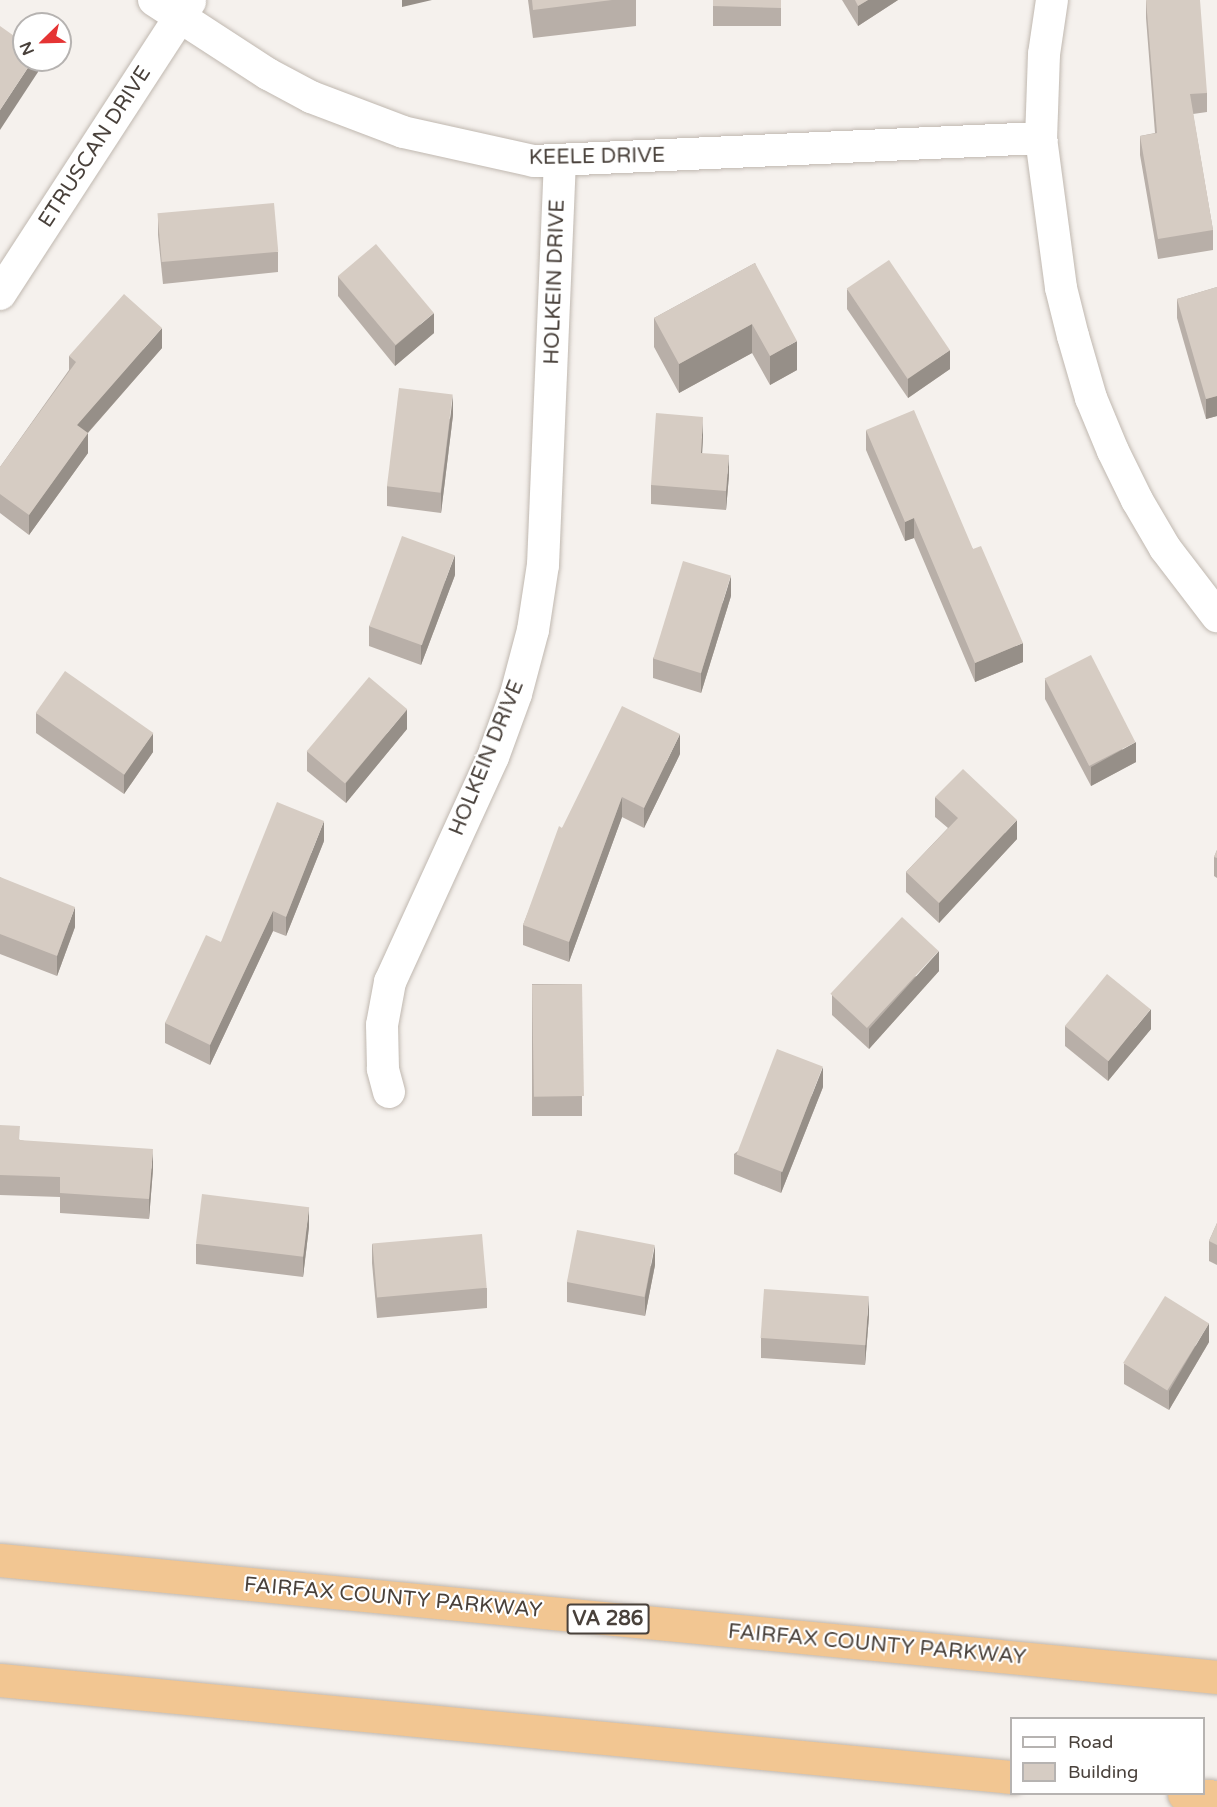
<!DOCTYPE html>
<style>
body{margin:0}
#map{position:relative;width:1217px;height:1807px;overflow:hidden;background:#f5f1ed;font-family:"Varela Round",sans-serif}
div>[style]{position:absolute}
.roads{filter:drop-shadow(0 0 2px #c0b8b0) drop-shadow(0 0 2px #c0b8b0)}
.minor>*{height:32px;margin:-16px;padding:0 16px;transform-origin:16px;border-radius:16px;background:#fff}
.trunk>*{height:33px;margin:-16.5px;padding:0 16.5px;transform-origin:16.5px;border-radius:16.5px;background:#f2c692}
.wall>*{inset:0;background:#b8afa8;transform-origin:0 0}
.shaded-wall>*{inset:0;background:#968f88}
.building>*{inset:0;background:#d6ccc3;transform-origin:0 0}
span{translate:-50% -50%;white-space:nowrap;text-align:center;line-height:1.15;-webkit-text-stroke:4.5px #fff;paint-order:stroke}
.shield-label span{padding:2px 4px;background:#fff;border:2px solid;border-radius:4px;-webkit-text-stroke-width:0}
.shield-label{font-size:20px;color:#49413b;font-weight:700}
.street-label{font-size:21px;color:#49413b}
.legend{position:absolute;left:1010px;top:1717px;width:195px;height:78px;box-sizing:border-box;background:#fff;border:2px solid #b6b3b1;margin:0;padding:8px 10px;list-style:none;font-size:18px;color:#49413b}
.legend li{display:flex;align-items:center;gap:12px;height:30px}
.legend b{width:30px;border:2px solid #b6b3b1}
.north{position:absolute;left:12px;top:12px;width:60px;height:60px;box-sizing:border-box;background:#fff;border:2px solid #b6b3b1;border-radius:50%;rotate:247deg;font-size:16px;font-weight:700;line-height:24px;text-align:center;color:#49413b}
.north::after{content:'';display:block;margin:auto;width:21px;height:27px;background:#e53434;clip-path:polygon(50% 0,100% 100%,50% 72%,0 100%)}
</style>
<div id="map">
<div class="roads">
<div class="minor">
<i style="left:154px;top:0;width:136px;rotate:33deg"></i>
<i style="left:268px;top:74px;width:49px;rotate:28.1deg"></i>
<i style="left:311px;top:97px;width:98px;rotate:20.8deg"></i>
<i style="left:403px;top:132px;width:134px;rotate:12.5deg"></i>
<i style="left:534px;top:161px;width:508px;rotate:-2.6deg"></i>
<i style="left:1052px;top:0;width:55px;rotate:98.4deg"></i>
<i style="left:1044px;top:54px;width:84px;rotate:92deg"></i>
<i style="left:1041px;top:138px;width:151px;rotate:82.4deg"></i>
<i style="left:1061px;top:288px;width:49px;rotate:76deg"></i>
<i style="left:1073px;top:336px;width:65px;rotate:73.8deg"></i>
<i style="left:1091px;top:398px;width:57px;rotate:67.5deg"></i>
<i style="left:1113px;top:451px;width:55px;rotate:63.9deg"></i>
<i style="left:1137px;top:500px;width:56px;rotate:59.7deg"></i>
<i style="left:1165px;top:548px;width:86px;rotate:52.6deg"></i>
<i style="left:0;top:294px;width:349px;rotate:-57deg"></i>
<i style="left:389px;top:1092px;width:24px;rotate:-105deg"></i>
<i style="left:383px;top:1069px;width:44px;rotate:-91.3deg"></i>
<i style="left:382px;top:1025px;width:44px;rotate:-79.5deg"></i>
<i style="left:390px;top:982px;width:247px;rotate:-65.4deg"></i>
<i style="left:493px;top:757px;width:67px;rotate:-69.9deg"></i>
<i style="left:516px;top:694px;width:66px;rotate:-75.1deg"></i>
<i style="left:533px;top:630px;width:66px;rotate:-81.3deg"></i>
<i style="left:543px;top:565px;width:405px;rotate:-87.6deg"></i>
</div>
<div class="trunk">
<i style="left:0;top:1560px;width:1223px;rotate:5.49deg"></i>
<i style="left:0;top:1680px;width:1017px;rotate:5.48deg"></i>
<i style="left:1184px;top:1794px;width:33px;rotate:5deg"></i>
</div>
</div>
<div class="wall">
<i style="clip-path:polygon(528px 0,636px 0,636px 26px,533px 38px)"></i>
<i style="left:713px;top:0;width:68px;height:26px"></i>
<i style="clip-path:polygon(842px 0,898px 0,858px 26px)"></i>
<i style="clip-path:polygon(1146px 0,1207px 93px,1207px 112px,1193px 114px,1213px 230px,1213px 250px,1158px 259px,1140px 155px,1140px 136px,1155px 133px,1146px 18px)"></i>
<i style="clip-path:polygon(158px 215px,278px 252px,278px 272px,163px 284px,158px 235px)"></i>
<i style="clip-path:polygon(755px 263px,797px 370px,770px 385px,752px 353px,679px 393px,654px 347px,654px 318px)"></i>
<i style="clip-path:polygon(338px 276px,434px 333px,395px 366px,338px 296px)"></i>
<i style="clip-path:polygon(1217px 287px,1217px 416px,1206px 419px,1177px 318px,1177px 299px)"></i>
<i style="clip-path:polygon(847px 289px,950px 369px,908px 398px,847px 309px)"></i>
<i style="clip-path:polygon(162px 348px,88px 433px,88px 453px,29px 535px,0 513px,0 467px,69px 370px,69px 356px)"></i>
<i style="clip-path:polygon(453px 415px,441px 513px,387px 506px,387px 486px)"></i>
<i style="clip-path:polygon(866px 430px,973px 549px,1023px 662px,975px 682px,914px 538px,905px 541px,866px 450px)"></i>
<i style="clip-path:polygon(703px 437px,702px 453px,729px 475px,726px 510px,651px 504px,651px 485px)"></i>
<i style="clip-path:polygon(455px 575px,421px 665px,369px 646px,369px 626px)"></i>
<i style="clip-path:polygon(731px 596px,701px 693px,653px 678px,653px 658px)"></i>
<i style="clip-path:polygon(1045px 679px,1136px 762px,1091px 786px,1045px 699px)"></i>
<i style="clip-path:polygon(36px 713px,153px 752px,124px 794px,36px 733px)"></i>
<i style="clip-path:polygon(407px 729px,346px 803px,307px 771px,307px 751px)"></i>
<i style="clip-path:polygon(680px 754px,644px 828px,622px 817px,569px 962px,523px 945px,523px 925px,562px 828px)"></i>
<i style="clip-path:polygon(935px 797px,1017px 839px,939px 923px,906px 892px,906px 872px,948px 828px,935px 817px)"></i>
<i style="clip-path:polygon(324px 841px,286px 936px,273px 931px,210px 1065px,165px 1043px,165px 1023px,221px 942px)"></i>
<i style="clip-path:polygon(1217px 850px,1217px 878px,1214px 876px,1214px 857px)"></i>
<i style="clip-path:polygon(0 877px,75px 927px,57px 976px,0 954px)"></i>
<i style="clip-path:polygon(939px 971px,869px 1049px,832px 1015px,832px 995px)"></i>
<i style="left:582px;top:984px;width:132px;height:50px;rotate:90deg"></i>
<i style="clip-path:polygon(1065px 1026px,1151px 1029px,1108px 1081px,1065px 1046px)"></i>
<i style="clip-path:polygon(823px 1087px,781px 1193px,734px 1174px,734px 1154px)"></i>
<i style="clip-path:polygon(0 1125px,20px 1140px,153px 1169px,149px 1219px,60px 1213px,60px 1197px,0 1195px)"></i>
<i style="clip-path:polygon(1217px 1223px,1217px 1265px,1209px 1261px,1209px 1241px)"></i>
<i style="clip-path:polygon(309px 1227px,303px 1277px,196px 1264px,196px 1244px)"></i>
<i style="clip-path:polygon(372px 1244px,487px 1288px,487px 1308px,377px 1318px,372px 1263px)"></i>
<i style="clip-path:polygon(655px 1265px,645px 1316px,567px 1302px,567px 1282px)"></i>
<i style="clip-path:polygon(869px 1316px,865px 1365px,761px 1358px,761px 1338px)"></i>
<i style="clip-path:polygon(1209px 1342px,1169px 1410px,1124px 1384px,1124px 1364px)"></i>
</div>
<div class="shaded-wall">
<i style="clip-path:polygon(402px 0,432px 0,402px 7px)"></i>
<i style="clip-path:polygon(868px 0,898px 0,858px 26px,858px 6px)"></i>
<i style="clip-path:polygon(33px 60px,38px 60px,38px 72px,0 130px,0 110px)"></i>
<i style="clip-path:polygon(434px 313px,434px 333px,395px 366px,395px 346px)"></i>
<i style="clip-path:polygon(752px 324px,752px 353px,679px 393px,679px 364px)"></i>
<i style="clip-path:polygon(162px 328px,162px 348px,77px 445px,77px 425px)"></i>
<i style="clip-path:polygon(797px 341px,797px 370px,770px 385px,770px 356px)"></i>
<i style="clip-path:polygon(950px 350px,950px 369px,908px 398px,908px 378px)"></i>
<i style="clip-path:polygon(453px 395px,453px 415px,441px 513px,441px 493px)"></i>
<i style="clip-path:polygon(1217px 396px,1217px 416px,1206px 419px,1206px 399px)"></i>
<i style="clip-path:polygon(703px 417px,703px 437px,701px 473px,701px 453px)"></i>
<i style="clip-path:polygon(88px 433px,88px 453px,29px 535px,29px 515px)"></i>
<i style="clip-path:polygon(729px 455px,729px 475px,726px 510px,726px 491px)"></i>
<i style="clip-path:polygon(914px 518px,914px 538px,905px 541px,905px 522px)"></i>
<i style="clip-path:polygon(455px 555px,455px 575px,421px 665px,421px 645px)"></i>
<i style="clip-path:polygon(731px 576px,731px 596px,701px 693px,701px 673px)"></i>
<i style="clip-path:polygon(1023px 643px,1023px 662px,975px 682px,975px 663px)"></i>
<i style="clip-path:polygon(407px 709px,407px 729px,346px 803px,346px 783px)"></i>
<i style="clip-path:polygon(153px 733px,153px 752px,124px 794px,124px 774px)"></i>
<i style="clip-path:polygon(680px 734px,680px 754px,644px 828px,644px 808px)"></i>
<i style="clip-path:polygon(1136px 742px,1136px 762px,1091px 786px,1091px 767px)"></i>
<i style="clip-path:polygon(622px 797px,622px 817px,569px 962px,569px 942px)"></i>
<i style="clip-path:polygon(1017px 820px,1017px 839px,939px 923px,939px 903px)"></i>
<i style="clip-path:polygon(324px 821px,324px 841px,286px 936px,286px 917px)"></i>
<i style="clip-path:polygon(75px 907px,75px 927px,57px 976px,57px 956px)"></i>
<i style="clip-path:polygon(273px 911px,273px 931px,210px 1065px,210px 1045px)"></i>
<i style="clip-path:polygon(939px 951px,939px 971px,869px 1049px,869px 1029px)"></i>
<i style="clip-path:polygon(1151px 1009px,1151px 1029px,1108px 1081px,1108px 1061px)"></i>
<i style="clip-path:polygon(823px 1067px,823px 1087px,781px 1193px,781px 1173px)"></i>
<i style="clip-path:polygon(153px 1149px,153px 1169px,149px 1219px,149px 1199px)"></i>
<i style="clip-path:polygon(309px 1207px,309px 1227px,303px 1277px,303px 1257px)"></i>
<i style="clip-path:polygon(655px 1245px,655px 1265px,645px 1316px,645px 1297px)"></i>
<i style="clip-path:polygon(869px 1297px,869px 1316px,865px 1365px,865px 1346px)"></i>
<i style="clip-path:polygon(1209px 1323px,1209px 1342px,1169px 1410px,1169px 1391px)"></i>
</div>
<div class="building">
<i style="clip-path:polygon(532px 0,612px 0,533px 10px)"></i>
<i style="clip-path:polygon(713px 0,781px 0,781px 8px,713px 6px)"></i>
<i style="clip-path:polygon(855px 0,868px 0,858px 6px)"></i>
<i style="clip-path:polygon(1146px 0,1200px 0,1207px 93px,1190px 94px,1213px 230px,1158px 239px,1140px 136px,1157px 133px)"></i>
<i style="clip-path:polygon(0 26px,24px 43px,24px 60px,33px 60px,0 110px)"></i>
<i style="left:274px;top:203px;width:49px;height:117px;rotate:85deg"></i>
<i style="left:376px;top:244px;width:90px;height:50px;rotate:50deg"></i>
<i style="left:889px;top:260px;width:109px;height:51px;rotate:56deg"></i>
<i style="clip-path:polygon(755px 263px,797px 341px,770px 356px,752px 324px,679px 364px,654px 318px)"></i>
<i style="clip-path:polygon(1217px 287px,1217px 396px,1206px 399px,1177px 299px)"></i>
<i style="clip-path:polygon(124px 294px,162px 328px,77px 425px,88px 433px,29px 515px,0 494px,0 467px,76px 362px,69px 356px)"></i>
<i style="left:399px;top:388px;width:54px;height:99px;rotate:7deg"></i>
<i style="clip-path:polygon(914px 410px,973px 549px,981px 546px,1023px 643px,975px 663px,914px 518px,905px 522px,866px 430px)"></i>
<i style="clip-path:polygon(656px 413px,703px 417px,701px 453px,729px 455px,726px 491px,651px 485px)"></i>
<i style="left:402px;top:536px;width:56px;height:96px;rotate:20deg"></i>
<i style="left:683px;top:561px;width:50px;height:102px;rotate:17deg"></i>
<i style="left:1091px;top:655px;width:98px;height:52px;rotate:63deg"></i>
<i style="left:65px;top:671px;width:108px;height:51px;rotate:35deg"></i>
<i style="left:369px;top:677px;width:50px;height:97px;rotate:40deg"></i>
<i style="clip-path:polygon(622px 706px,680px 734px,644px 808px,622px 797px,569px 942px,523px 925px,559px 826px,562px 828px)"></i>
<i style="clip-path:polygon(963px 769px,1017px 820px,939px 903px,906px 872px,958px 818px,935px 797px)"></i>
<i style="clip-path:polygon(277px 802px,324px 821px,286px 917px,273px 911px,210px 1045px,165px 1023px,206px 935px,221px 942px)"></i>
<i style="clip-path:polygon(1217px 850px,1217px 858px,1214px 857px)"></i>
<i style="clip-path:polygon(0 877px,75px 907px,57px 956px,0 934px)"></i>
<i style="left:902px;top:917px;width:50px;height:105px;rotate:43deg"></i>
<i style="left:1107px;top:974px;width:56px;height:67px;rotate:39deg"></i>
<i style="left:582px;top:984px;width:112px;height:50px;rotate:89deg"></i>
<i style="left:777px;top:1049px;width:49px;height:113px;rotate:21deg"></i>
<i style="clip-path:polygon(0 1125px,20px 1126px,19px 1140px,153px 1149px,149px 1199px,60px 1193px,60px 1177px,0 1175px)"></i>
<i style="left:202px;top:1194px;width:108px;height:50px;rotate:7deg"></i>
<i style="clip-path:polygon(1217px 1223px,1217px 1245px,1209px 1241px)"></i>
<i style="left:577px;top:1230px;width:79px;height:53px;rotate:11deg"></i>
<i style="left:482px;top:1234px;width:54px;height:110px;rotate:85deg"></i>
<i style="left:764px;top:1289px;width:105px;height:49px;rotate:4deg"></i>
<i style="left:1165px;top:1296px;width:52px;height:79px;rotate:32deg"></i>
</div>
<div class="shield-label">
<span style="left:608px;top:1619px">VA 286</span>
</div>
<div class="street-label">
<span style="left:95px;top:147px;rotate:-57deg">ETRUSCAN DRIVE</span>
<span style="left:597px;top:157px;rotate:-1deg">KEELE DRIVE</span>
<span style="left:555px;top:282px;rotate:-88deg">HOLKEIN DRIVE</span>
<span style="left:487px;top:758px;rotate:-68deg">HOLKEIN DRIVE</span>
<span style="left:393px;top:1598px;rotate:5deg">FAIRFAX COUNTY PARKWAY</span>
<span style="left:877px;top:1645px;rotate:5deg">FAIRFAX COUNTY PARKWAY</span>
</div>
<ul class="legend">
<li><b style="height:8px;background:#fff"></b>Road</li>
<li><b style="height:16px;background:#d6ccc3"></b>Building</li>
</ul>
<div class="north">N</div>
</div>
